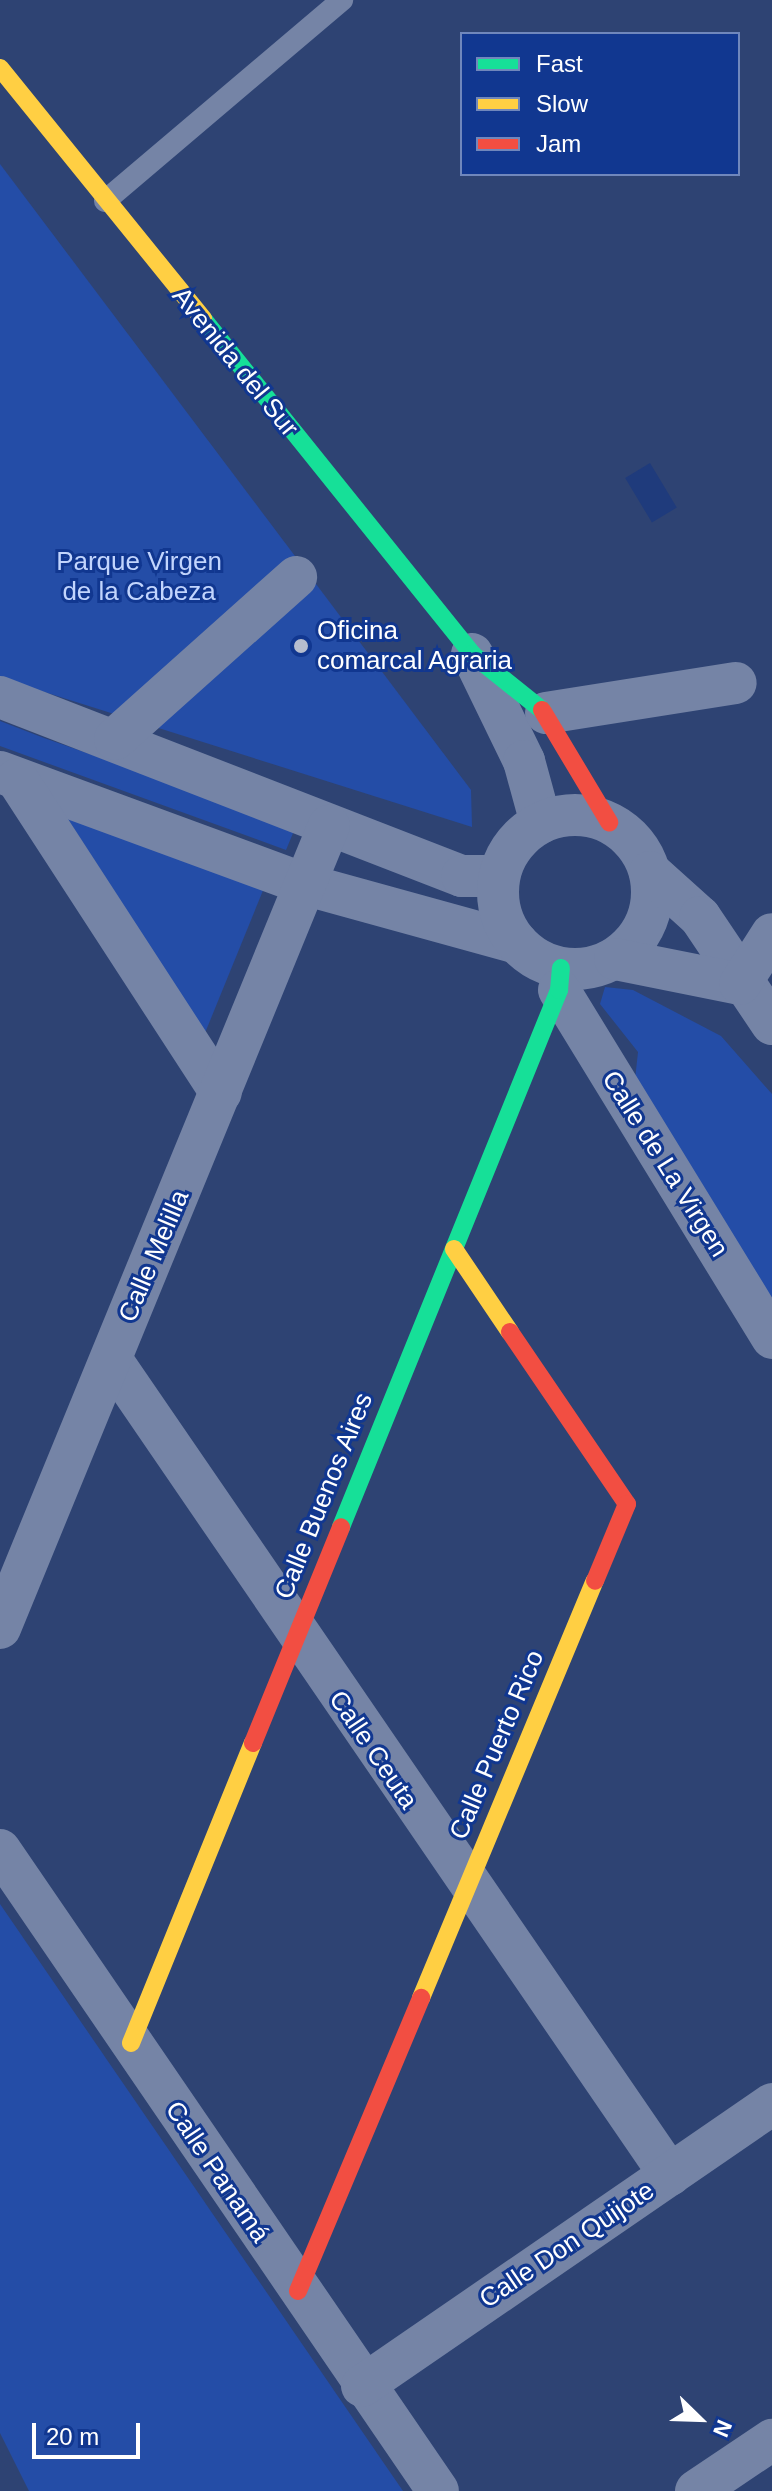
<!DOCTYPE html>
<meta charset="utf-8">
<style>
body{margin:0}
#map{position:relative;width:772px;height:2491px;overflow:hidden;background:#2e4373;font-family:Arial,sans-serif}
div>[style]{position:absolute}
.green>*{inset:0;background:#244da7}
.water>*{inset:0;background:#1f3b7c;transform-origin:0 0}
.lane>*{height:22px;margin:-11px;padding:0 11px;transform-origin:11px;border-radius:11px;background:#7584a6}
.street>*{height:42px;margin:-21px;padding:0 21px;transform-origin:21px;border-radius:21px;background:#7584a6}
.street>.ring{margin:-21px;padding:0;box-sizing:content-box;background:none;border:42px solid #7584a6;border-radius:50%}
.fast>*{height:18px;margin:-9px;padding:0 9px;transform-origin:9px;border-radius:9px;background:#16e098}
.slow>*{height:18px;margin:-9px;padding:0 9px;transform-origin:9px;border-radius:9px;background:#ffcf43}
.jam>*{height:18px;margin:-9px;padding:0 9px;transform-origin:9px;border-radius:9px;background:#f24e42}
.dots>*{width:22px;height:22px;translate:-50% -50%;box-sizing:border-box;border:4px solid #113790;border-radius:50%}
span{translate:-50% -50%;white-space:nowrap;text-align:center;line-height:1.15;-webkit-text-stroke:6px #113790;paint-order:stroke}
.street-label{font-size:26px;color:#fff}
.park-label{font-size:26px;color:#c2d5fd}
.poi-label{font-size:26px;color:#fff}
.left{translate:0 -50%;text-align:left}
.legend{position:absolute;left:460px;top:32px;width:280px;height:144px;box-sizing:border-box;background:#113790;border:2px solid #7087bc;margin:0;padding:10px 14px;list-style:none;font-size:24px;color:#fff}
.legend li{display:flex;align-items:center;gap:16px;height:40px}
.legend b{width:40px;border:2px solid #7087bc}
.north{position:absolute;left:660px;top:2379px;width:80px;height:80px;-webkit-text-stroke:6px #113790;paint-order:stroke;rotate:113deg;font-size:22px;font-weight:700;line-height:32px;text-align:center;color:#fff}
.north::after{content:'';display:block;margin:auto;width:28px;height:36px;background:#fff;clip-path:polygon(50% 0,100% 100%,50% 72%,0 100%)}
.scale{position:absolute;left:32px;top:2423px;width:108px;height:36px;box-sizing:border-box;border:4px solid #fff;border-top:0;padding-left:10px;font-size:24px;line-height:28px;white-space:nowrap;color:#fff;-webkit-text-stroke:6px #113790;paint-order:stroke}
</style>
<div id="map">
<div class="green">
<i style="clip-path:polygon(0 164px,471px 790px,472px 827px,0 678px)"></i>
<i style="clip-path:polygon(0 721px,44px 738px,296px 826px,286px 850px,0 746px)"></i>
<i style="clip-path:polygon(62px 810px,264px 888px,205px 1033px)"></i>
<i style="clip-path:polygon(605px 987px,633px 990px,721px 1036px,772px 1094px,772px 1337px,634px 1089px,638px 1052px,600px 1004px)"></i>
<i style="clip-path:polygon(0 1904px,403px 2491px,29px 2491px,0 2433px)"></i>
</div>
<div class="water">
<i style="left:650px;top:463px;width:52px;height:29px;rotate:59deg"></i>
</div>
<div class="lane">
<i style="left:105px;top:201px;width:311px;rotate:-40.3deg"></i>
</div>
<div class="street">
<i style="left:472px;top:654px;width:119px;rotate:64.1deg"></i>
<i style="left:524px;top:761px;width:64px;rotate:74.7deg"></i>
<i style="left:0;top:697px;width:495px;rotate:21.2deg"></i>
<i style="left:462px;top:876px;width:37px"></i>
<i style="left:546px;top:713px;width:192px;rotate:-9deg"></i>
<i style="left:115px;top:739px;width:243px;rotate:-41.8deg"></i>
<i style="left:0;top:772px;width:327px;rotate:20.2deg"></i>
<i style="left:307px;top:885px;width:218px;rotate:15.4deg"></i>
<i style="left:17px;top:779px;width:374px;rotate:57deg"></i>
<i class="ring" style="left:498px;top:815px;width:112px;height:112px"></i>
<i style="left:650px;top:872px;width:67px;rotate:42deg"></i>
<i style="left:700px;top:917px;width:129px;rotate:56.1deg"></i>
<i style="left:615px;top:959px;width:127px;rotate:11.3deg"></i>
<i style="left:740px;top:984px;width:59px;rotate:-57.4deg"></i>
<i style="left:559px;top:990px;width:408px;rotate:58.5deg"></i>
<i style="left:111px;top:1359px;width:989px;rotate:55.59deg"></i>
<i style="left:0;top:1628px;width:867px;rotate:-67.7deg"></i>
<i style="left:0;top:1850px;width:776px;rotate:55.65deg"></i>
<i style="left:362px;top:2386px;width:498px;rotate:-34.5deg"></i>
<i style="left:696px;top:2491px;width:92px;rotate:-33.9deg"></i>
</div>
<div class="fast">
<i style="left:203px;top:319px;width:430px;rotate:51.2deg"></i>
<i style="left:472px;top:654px;width:90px;rotate:38.7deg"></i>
<i style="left:341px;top:1527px;width:580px;rotate:-67.9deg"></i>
<i style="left:559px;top:990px;width:22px;rotate:-85deg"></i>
</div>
<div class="slow">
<i style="left:0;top:68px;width:323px;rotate:51deg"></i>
<i style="left:454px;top:1249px;width:100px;rotate:56deg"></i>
<i style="left:421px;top:1998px;width:452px;rotate:-67.4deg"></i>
<i style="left:131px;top:2043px;width:324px;rotate:-67.9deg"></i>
</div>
<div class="jam">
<i style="left:542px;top:710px;width:131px;rotate:59.1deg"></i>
<i style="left:510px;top:1332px;width:208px;rotate:55.8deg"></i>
<i style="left:627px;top:1504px;width:83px;rotate:112.6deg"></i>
<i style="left:253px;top:1743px;width:233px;rotate:-67.8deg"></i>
<i style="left:298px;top:2291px;width:318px;rotate:-67.2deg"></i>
</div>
<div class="dots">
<i style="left:301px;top:646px;background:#b6bdce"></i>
</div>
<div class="street-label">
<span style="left:235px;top:362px;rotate:51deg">Avenida del Sur</span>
<span style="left:665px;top:1164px;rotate:58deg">Calle de La Virgen</span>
<span style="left:154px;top:1256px;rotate:-67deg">Calle Melilla</span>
<span style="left:324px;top:1496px;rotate:-68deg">Calle Buenos Aires</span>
<span style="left:497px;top:1745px;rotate:-67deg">Calle Puerto Rico</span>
<span style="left:373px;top:1750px;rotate:56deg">Calle Ceuta</span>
<span style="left:217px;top:2172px;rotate:56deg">Calle Panamá</span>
<span style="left:567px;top:2245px;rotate:-34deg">Calle Don Quijote</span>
</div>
<div class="park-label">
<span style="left:139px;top:577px">Parque Virgen<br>de la Cabeza</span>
</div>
<div class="poi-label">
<span class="left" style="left:317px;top:646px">Oficina<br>comarcal Agraria</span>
</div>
<ul class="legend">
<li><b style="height:10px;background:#16e098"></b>Fast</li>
<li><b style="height:10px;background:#ffcf43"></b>Slow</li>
<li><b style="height:10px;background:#f24e42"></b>Jam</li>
</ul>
<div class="north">N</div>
<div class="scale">20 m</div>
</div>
